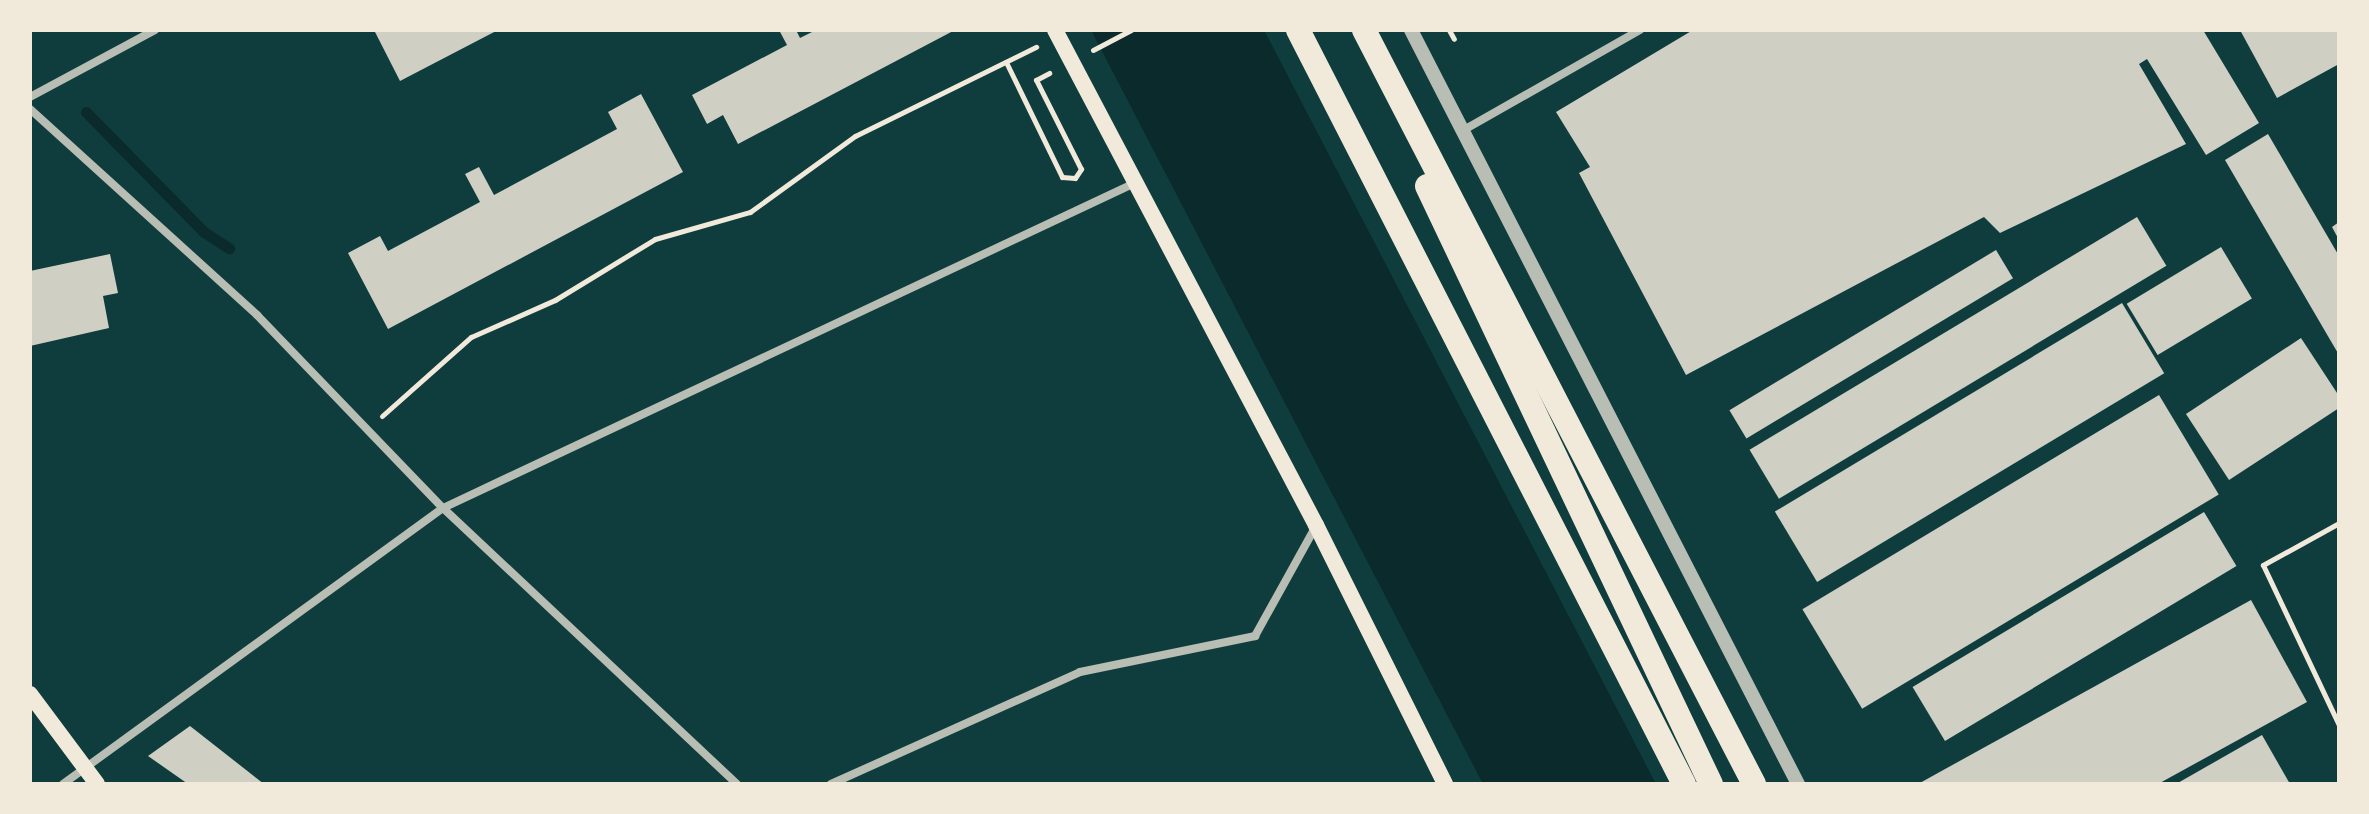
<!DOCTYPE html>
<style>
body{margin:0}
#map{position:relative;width:2369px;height:814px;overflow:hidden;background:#0f3d3e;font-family:Signika,sans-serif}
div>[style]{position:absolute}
.water>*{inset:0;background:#0a2a2b}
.stream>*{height:11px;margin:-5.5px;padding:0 5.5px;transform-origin:5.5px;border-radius:5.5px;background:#0a2a2b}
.building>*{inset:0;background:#cfcfc3;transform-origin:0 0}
.path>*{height:5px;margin:-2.5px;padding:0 2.5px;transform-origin:2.5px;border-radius:2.5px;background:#f1e9da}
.minor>*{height:8px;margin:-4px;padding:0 4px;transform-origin:4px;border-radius:4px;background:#b8beb3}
.tertiary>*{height:14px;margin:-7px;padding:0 7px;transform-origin:7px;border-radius:7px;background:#b8beb3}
.secondary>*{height:16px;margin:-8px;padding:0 8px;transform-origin:8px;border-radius:8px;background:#f1e9da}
.motorway>*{height:24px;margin:-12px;padding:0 12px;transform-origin:12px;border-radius:12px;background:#f1e9da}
span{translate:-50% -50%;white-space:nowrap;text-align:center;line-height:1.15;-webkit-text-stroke:6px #f1e9da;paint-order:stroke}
.frame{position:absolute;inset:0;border:32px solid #f1e9da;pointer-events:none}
</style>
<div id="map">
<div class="water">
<i style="clip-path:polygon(1091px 30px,1264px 30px,1656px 784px,1483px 784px)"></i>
</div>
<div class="stream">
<i style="left:86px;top:112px;width:168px;rotate:45.5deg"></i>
<i style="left:204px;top:232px;width:30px;rotate:33deg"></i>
</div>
<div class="building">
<i style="clip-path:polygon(374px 30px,498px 30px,400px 81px)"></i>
<i style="clip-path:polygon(779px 30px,796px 30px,800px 38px,816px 30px,955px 30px,738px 144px,723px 115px,707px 124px,692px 95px,787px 45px)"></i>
<i style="clip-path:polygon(1693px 30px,2203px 30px,2259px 123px,2206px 155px,2147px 59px,2139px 64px,2186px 144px,2000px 233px,1984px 217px,1686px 375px,1579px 173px,1590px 167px,1556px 112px)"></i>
<i style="clip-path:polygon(2240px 30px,2339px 30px,2339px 64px,2277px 98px)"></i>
<i style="clip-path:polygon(641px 94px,683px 172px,388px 329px,348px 253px,380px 236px,388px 251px,480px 202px,465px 174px,479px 167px,494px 195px,617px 129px,608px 112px)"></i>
<i style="clip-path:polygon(2268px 134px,2339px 256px,2339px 355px,2225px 160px)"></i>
<i style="left:2137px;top:217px;width:57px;height:452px;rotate:59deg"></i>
<i style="clip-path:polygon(2339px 222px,2339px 240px,2332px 227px)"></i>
<i style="left:2221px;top:247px;width:60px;height:110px;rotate:59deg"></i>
<i style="left:1996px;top:250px;width:33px;height:311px;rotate:59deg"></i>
<i style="clip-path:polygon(110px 254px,118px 293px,103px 296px,109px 328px,30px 346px,30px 271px)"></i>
<i style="left:2122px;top:303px;width:82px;height:405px;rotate:59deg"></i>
<i style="clip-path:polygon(2301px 338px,2339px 396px,2339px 408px,2229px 480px,2186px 414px)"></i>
<i style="left:2159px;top:395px;width:116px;height:416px;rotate:59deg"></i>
<i style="left:2204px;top:512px;width:63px;height:340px;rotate:59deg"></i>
<i style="clip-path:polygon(2251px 600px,2307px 702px,2158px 784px,1918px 784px)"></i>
<i style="clip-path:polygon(190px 726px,264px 784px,188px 784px,148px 756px)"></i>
<i style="clip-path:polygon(2262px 735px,2290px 784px,2176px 784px)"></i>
</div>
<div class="path">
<i style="left:1449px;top:30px;width:10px;rotate:61deg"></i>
<i style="left:1093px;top:50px;width:43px;rotate:-27.8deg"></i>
<i style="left:1006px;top:62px;width:128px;rotate:64deg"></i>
<i style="left:1062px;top:177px;width:13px;rotate:4deg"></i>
<i style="left:1075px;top:178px;width:11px;rotate:-56deg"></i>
<i style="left:1081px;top:169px;width:100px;rotate:-116.8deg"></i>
<i style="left:1036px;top:80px;width:15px;rotate:-28deg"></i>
<i style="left:382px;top:416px;width:119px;rotate:-41.6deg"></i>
<i style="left:471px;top:337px;width:92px;rotate:-23.8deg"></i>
<i style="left:555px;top:300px;width:117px;rotate:-31.4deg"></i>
<i style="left:655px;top:239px;width:99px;rotate:-15.9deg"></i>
<i style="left:750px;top:212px;width:130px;rotate:-35.9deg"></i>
<i style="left:855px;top:136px;width:202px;rotate:-26.2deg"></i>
<i style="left:2339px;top:523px;width:87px;rotate:151.1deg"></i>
<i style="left:2263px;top:565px;width:177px;rotate:64.6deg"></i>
</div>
<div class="minor">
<i style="left:30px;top:97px;width:142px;rotate:-28.2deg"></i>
<i style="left:30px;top:109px;width:307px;rotate:42.2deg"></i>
<i style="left:257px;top:315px;width:268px;rotate:46.1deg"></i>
<i style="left:443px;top:508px;width:403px;rotate:43.2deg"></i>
<i style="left:1462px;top:131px;width:205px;rotate:-29.6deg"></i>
<i style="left:63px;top:784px;width:470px;rotate:-36deg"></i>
<i style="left:443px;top:508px;width:767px;rotate:-25.16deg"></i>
<i style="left:831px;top:784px;width:273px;rotate:-24.2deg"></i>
<i style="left:1080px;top:672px;width:179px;rotate:-11.6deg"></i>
<i style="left:1255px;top:636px;width:126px;rotate:-61deg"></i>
</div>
<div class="tertiary">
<i style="left:1411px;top:30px;width:848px;rotate:62.83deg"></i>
</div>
<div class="secondary">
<i style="left:1055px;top:30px;width:560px;rotate:62.2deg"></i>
<i style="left:1316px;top:525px;width:289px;rotate:63.5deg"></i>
<i style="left:30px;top:694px;width:112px;rotate:53.3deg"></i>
</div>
<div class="motorway">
<i style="left:1298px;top:30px;width:847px;rotate:62.89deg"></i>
<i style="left:1364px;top:30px;width:849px;rotate:62.65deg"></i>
<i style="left:1427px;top:186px;width:662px;rotate:64.6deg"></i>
</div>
<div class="frame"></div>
</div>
